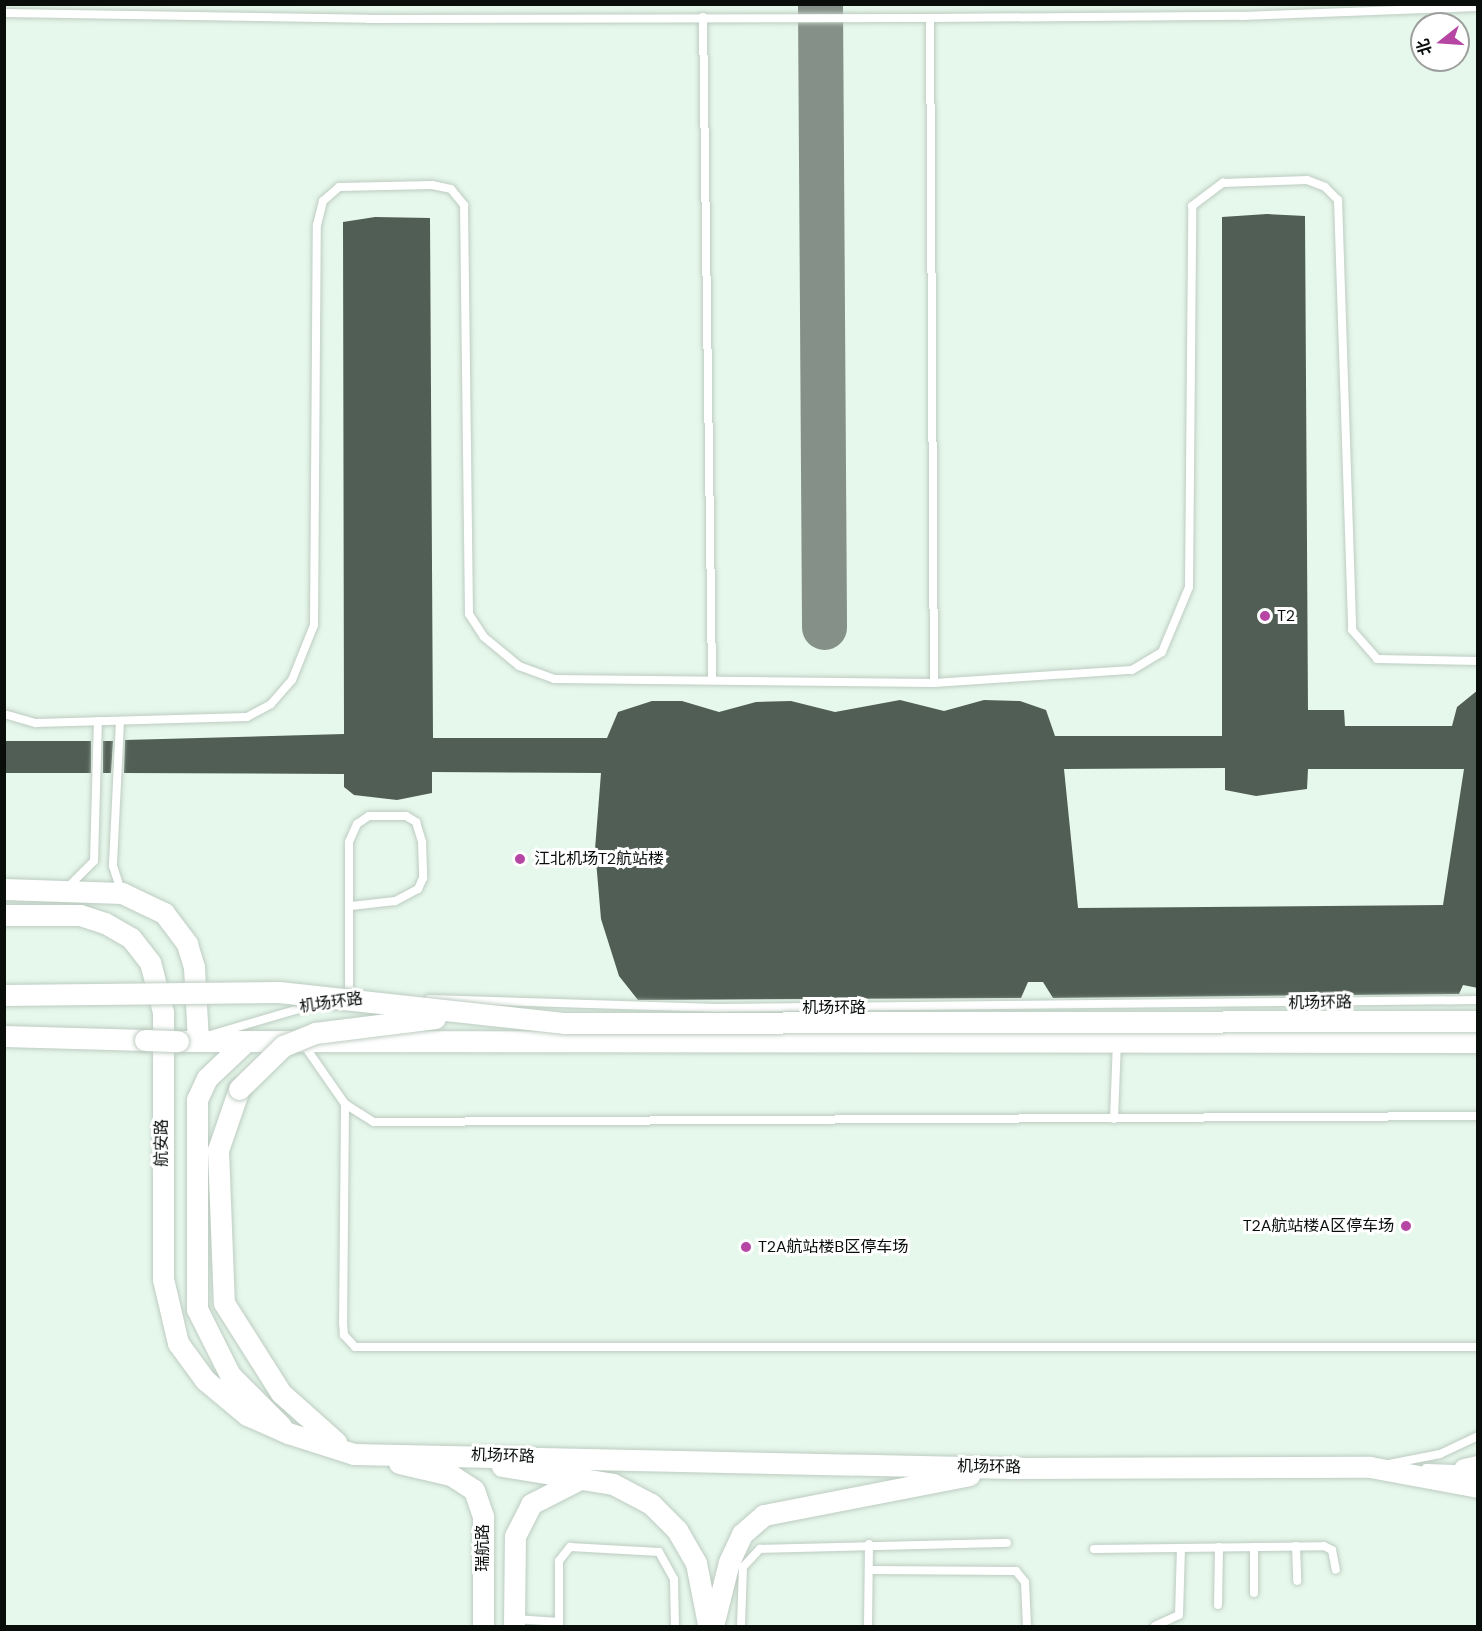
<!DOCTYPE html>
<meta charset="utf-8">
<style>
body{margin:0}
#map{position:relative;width:1482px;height:1631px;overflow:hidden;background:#e6f7eb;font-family:"DM Sans","Noto Sans SC",sans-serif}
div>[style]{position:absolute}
.taxiway>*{height:45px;margin:-22.5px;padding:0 22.5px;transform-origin:22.5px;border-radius:22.5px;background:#859088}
.building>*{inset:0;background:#515e55;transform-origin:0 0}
.roads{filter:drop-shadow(0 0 2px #bdccc1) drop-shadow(0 0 2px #bdccc1)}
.lane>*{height:8px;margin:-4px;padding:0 4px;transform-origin:4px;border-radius:4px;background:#fff}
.secondary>*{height:21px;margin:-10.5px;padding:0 10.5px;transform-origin:10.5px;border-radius:10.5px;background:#fff}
.bridges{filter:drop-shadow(0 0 2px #bdccc1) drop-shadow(0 0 2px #bdccc1)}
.secondary-bridge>*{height:21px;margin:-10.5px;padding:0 10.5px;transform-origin:10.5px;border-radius:10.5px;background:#fff}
.dots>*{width:16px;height:16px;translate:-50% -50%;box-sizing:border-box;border:3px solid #fff;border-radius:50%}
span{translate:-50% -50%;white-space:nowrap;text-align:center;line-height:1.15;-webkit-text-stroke:6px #fff;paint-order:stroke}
.poi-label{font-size:16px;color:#090e0b}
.left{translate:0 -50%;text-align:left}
.right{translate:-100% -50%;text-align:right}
.street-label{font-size:16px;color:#090e0b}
.frame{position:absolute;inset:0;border:6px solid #090e0b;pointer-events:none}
.north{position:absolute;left:1410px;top:12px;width:60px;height:60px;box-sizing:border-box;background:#fff;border:2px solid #9d9f9d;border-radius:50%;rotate:253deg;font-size:16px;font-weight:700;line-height:24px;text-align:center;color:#090e0b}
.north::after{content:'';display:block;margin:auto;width:21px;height:27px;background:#b646a3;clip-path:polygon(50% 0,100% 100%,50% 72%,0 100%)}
</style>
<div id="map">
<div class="taxiway">
<i style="left:820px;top:4px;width:623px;rotate:89.63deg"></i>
</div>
<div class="building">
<i style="clip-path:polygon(evenodd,1267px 214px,1305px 216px,1308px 710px,1344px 710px,1345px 726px,1452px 726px,1457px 707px,1478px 690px,1478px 988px,1463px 985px,1459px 994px,1053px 998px,1043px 982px,1028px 982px,1021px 998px,638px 1000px,619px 976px,601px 919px,595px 849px,601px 773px,432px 772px,432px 793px,397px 800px,354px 795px,344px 787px,344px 774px,124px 773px,125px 740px,344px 734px,343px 222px,375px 217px,430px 218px,433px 738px,607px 738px,618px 712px,652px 701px,682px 701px,719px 712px,756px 702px,791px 701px,835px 712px,900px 700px,944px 711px,984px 700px,1020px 701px,1046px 710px,1055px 736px,1222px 736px,1222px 217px,1267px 214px,1225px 768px,1225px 790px,1256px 796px,1307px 789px,1308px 769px,1464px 769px,1443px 905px,1078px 908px,1064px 769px,1225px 768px)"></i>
<i style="left:91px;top:741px;width:32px;height:87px;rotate:90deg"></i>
<i style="clip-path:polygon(103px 741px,113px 741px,111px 773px,103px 773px)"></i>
</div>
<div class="roads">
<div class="lane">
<i style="left:4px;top:13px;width:364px;rotate:0.9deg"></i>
<i style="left:368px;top:19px;width:562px;rotate:-0.1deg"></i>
<i style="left:930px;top:18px;width:312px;rotate:-0.4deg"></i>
<i style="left:1242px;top:16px;width:236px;rotate:-2.2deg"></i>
<i style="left:703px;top:17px;width:660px;rotate:89.22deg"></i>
<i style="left:930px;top:18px;width:665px;rotate:89.66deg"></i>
<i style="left:4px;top:714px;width:33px;rotate:16deg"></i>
<i style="left:36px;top:723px;width:211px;rotate:-1.6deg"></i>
<i style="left:247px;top:717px;width:27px;rotate:-28deg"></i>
<i style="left:271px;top:704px;width:32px;rotate:-49deg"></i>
<i style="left:292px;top:680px;width:59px;rotate:-68.2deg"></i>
<i style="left:314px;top:625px;width:400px;rotate:-89.6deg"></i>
<i style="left:317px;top:225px;width:25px;rotate:-76deg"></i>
<i style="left:323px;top:201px;width:21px;rotate:-41deg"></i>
<i style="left:339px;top:187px;width:93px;rotate:-1.2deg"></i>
<i style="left:432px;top:185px;width:19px;rotate:12deg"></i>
<i style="left:451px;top:189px;width:21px;rotate:51deg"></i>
<i style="left:464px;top:205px;width:409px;rotate:89.3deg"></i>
<i style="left:469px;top:614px;width:27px;rotate:57deg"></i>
<i style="left:484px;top:637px;width:45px;rotate:39.6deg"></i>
<i style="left:519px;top:666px;width:37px;rotate:20deg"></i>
<i style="left:554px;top:679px;width:380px;rotate:0.6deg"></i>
<i style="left:934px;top:683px;width:198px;rotate:-3.8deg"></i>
<i style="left:1132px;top:670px;width:35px;rotate:-31deg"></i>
<i style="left:1162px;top:652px;width:70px;rotate:-67.4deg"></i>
<i style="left:1189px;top:587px;width:381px;rotate:-89.5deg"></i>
<i style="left:1192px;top:206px;width:39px;rotate:-37deg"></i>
<i style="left:1223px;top:183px;width:84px;rotate:-2deg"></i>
<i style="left:1307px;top:180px;width:19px;rotate:21deg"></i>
<i style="left:1325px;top:187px;width:18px;rotate:45deg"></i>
<i style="left:1338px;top:200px;width:430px;rotate:88.1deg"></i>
<i style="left:1352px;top:630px;width:38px;rotate:49deg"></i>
<i style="left:1377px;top:659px;width:101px;rotate:1.1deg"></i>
<i style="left:120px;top:721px;width:145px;rotate:92.8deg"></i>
<i style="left:113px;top:866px;width:26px;rotate:72deg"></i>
<i style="left:69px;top:886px;width:35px;rotate:-45deg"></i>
<i style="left:94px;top:861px;width:140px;rotate:-88.4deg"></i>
<i style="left:349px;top:998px;width:156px;rotate:-90deg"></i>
<i style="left:349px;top:842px;width:20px;rotate:-66deg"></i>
<i style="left:357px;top:824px;width:14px;rotate:-34deg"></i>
<i style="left:369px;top:816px;width:37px"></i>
<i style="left:406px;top:816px;width:12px;rotate:31deg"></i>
<i style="left:416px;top:822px;width:21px;rotate:73deg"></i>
<i style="left:422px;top:842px;width:36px;rotate:88deg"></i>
<i style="left:423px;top:878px;width:12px;rotate:114deg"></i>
<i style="left:418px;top:889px;width:26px;rotate:152deg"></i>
<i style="left:395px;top:901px;width:44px;rotate:173.5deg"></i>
<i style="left:429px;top:999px;width:288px;rotate:1.8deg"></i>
<i style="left:717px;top:1008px;width:761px;rotate:-0.6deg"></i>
<i style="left:210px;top:1035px;width:110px;rotate:-16.3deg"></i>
<i style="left:304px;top:1045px;width:72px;rotate:55.2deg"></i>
<i style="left:345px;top:1104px;width:34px;rotate:32deg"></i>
<i style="left:374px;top:1122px;width:1104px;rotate:-0.31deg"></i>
<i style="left:345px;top:1104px;width:218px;rotate:90.5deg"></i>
<i style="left:343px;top:1322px;width:13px;rotate:86deg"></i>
<i style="left:344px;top:1335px;width:16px;rotate:47deg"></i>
<i style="left:355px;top:1347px;width:1123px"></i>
<i style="left:1114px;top:1119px;width:77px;rotate:-87.8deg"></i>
<i style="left:1389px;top:1464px;width:52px;rotate:-11.1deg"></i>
<i style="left:1440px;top:1454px;width:42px;rotate:-25.3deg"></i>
<i style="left:1426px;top:1468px;width:36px;rotate:2deg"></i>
<i style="left:1296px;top:1546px;width:35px;rotate:88deg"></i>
<i style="left:1094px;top:1549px;width:230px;rotate:-0.7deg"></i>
<i style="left:1324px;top:1546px;width:9px;rotate:27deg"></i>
<i style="left:1332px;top:1550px;width:20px;rotate:79deg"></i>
<i style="left:869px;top:1570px;width:147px;rotate:0.4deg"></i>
<i style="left:1016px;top:1571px;width:14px;rotate:51deg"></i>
<i style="left:1025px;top:1582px;width:44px;rotate:87.4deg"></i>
<i style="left:1254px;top:1593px;width:46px;rotate:-90deg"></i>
<i style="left:1218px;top:1605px;width:58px;rotate:-89deg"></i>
<i style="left:515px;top:1619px;width:44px;rotate:3.9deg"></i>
<i style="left:559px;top:1626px;width:65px;rotate:-90deg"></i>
<i style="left:559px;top:1561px;width:18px;rotate:-52deg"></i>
<i style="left:570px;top:1547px;width:89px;rotate:3.2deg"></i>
<i style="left:659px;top:1552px;width:31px;rotate:61deg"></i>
<i style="left:674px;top:1579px;width:47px;rotate:88.8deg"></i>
<i style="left:741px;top:1626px;width:59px;rotate:-88.1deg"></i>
<i style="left:743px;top:1567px;width:25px;rotate:-47deg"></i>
<i style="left:760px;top:1549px;width:247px;rotate:-1.4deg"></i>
<i style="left:868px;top:1626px;width:82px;rotate:-89.3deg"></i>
<i style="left:1155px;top:1626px;width:26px;rotate:-25deg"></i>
<i style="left:1179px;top:1615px;width:67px;rotate:-88.3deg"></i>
</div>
<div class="secondary">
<i style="left:4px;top:889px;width:118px;rotate:1.9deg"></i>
<i style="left:122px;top:893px;width:47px;rotate:25.5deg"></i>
<i style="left:164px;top:913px;width:39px;rotate:53deg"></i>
<i style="left:187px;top:944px;width:24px;rotate:73deg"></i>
<i style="left:194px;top:967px;width:74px;rotate:86.9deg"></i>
<i style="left:4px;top:915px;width:76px"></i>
<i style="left:80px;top:915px;width:26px;rotate:18deg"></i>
<i style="left:105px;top:923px;width:30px;rotate:30deg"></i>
<i style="left:131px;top:938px;width:31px;rotate:52deg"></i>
<i style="left:150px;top:962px;width:52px;rotate:75.4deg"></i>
<i style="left:163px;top:1012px;width:267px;rotate:90deg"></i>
<i style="left:163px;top:1279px;width:66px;rotate:76.8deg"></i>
<i style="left:178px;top:1343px;width:46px;rotate:53.9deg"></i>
<i style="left:205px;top:1380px;width:55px;rotate:39.8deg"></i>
<i style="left:247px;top:1415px;width:45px;rotate:23.7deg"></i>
<i style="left:288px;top:1433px;width:69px;rotate:17.7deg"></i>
<i style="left:354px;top:1454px;width:657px;rotate:1.22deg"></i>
<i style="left:1011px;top:1468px;width:359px;rotate:-0.2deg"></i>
<i style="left:1370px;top:1467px;width:110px;rotate:10.5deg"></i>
<i style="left:4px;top:1036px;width:141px;rotate:1.6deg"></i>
<i style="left:178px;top:1041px;width:1300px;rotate:0.04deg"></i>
<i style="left:244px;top:1043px;width:51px;rotate:136.6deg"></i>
<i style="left:207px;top:1078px;width:23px;rotate:115deg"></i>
<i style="left:197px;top:1099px;width:210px;rotate:90deg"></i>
<i style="left:197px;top:1309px;width:74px;rotate:63.4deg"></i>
<i style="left:230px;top:1375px;width:72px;rotate:45deg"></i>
<i style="left:239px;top:1089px;width:65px;rotate:109deg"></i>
<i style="left:218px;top:1150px;width:153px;rotate:87.8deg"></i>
<i style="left:224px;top:1303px;width:107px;rotate:57.7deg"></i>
<i style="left:281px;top:1393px;width:74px;rotate:41.7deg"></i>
<i style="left:399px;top:1463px;width:53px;rotate:13deg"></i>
<i style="left:451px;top:1475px;width:27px;rotate:33deg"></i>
<i style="left:474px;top:1490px;width:28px;rotate:71deg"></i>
<i style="left:483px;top:1516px;width:110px;rotate:90deg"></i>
<i style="left:502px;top:1466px;width:112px;rotate:9.2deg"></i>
<i style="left:613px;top:1484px;width:43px;rotate:27.8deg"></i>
<i style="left:651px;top:1504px;width:37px;rotate:45deg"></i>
<i style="left:677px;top:1530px;width:38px;rotate:60deg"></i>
<i style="left:696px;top:1563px;width:62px;rotate:78.9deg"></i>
<i style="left:1464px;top:1469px;width:14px;rotate:-12deg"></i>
<i style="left:514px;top:1626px;width:90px;rotate:-89.4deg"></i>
<i style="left:515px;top:1536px;width:36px;rotate:-63deg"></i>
<i style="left:531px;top:1504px;width:53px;rotate:-27.1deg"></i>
<i style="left:713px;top:1626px;width:66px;rotate:-76deg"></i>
<i style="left:729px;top:1562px;width:31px;rotate:-65deg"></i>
<i style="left:742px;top:1534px;width:29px;rotate:-41deg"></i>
<i style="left:764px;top:1515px;width:209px;rotate:-11deg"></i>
</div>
</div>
<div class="bridges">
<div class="secondary-bridge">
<i style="left:4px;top:995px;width:275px;rotate:-0.6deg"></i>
<i style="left:279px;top:992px;width:288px;rotate:6.2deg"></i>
<i style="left:565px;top:1023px;width:913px;rotate:-0.13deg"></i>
<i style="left:145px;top:1040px;width:33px;rotate:2deg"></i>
<i style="left:239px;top:1089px;width:62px;rotate:-44.3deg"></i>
<i style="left:283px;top:1046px;width:35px;rotate:-22deg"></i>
<i style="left:315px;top:1033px;width:121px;rotate:-7.1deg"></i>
</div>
</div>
<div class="dots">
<i style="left:1265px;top:616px;background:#b646a3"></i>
<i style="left:520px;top:859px;background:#b646a3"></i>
<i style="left:1406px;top:1226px;background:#b646a3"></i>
<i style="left:746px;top:1247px;background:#b646a3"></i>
</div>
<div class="poi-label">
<span class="left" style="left:1277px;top:616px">T2</span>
<span class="left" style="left:534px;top:859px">江北机场T2航站楼</span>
<span class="right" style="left:1394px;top:1226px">T2A航站楼A区停车场</span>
<span class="left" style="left:758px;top:1247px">T2A航站楼B区停车场</span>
</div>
<div class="street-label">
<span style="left:331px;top:1003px;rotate:-8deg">机场环路</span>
<span style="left:1320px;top:1003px;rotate:-1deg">机场环路</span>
<span style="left:834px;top:1008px">机场环路</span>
<span style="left:162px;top:1143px;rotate:-90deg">航安路</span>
<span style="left:503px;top:1456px;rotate:2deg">机场环路</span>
<span style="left:989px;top:1467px;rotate:1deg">机场环路</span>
<span style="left:483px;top:1548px;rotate:-90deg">瑞航路</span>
</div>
<div class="frame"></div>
<div class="north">北</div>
</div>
